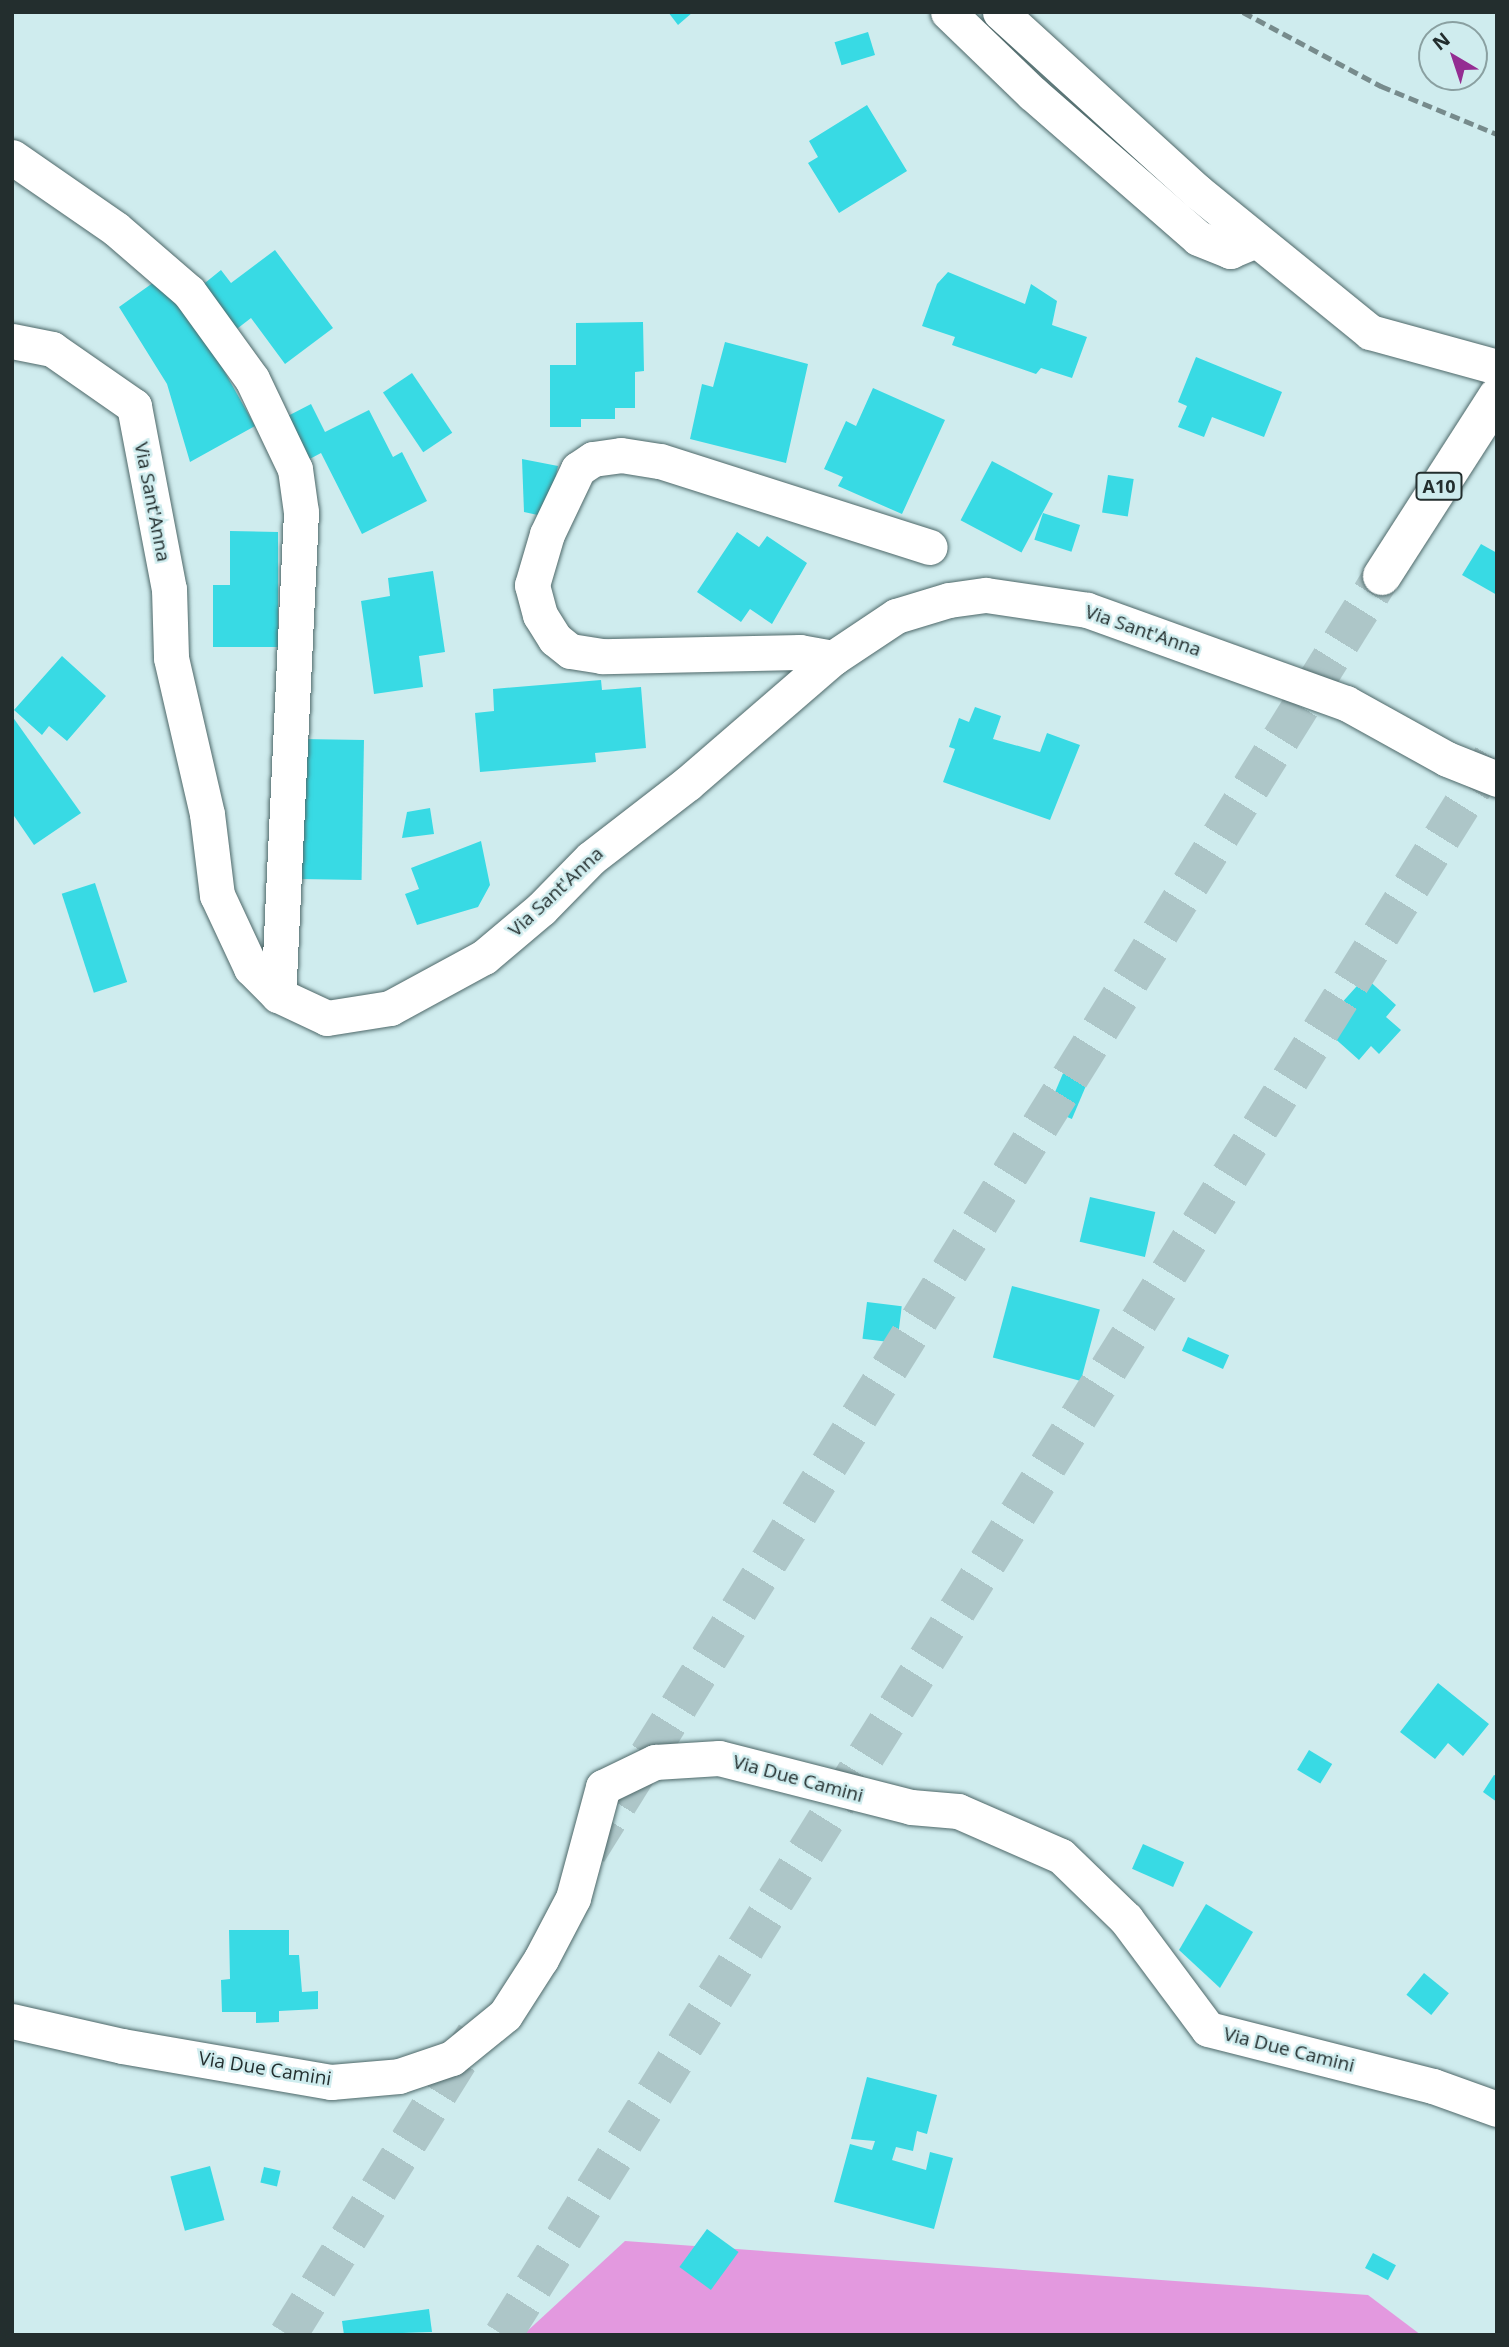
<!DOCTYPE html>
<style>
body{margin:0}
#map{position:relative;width:1509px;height:2347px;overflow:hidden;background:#cfecee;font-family:"Open Sans",sans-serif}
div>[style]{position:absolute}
.green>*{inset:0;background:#e399df}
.building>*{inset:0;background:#38dae4;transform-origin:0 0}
.highway-tunnel>*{height:38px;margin-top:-19px;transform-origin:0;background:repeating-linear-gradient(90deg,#adc6c8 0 38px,transparent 0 57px)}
.roads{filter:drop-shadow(0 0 2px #4e6869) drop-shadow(0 0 2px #4e6869)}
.street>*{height:35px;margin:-17.5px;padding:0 17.5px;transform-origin:17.5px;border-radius:17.5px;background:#fff}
.highway>*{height:38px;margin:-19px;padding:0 19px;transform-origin:19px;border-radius:19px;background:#fff}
.rail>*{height:5px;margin-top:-2.5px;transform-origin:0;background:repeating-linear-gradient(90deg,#778b8c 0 10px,transparent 0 15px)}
span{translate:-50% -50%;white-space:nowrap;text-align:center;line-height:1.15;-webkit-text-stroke:5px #cfecee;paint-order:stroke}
.shield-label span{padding:2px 5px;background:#cfecee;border:2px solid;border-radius:5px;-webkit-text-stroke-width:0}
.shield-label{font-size:18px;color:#232e2e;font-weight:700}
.street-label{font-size:19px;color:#232e2e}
.frame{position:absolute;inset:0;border:14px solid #232e2e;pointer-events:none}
.north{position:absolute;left:1418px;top:21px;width:70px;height:70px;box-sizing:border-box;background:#cfecee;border:2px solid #8aa0a1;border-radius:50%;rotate:321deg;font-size:19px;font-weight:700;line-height:28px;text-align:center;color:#232e2e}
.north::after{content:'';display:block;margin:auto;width:24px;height:32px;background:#942d92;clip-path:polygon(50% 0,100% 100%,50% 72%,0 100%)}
</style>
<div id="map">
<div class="green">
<i style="clip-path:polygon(625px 2241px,1368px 2295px,1421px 2335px,523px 2335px)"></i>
</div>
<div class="building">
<i style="clip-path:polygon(668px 12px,693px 12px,678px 25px)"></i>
<i style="left:868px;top:32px;width:24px;height:35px;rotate:73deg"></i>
<i style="clip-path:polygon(867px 105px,907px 171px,839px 213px,808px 163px,818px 157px,809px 141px)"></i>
<i style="clip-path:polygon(275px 250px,333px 328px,285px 364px,251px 318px,229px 335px,195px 291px,221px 270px,231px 283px)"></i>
<i style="clip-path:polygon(948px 272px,1025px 304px,1031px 284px,1057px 301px,1052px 325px,1087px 337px,1072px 378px,1041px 368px,1036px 374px,952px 345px,955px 337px,922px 326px,937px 284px)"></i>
<i style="clip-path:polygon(157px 280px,213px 351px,255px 426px,190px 462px,167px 384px,119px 307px)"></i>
<i style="clip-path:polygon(643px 322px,644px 371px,635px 372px,635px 408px,615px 408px,615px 419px,581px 419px,581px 427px,550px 427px,550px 365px,576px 365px,576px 323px)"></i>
<i style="clip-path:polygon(725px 342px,808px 364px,786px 463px,690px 439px,702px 384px,713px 387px)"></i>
<i style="clip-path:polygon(1196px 357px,1282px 392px,1264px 437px,1212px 417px,1204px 437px,1178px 427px,1187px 406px,1178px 402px)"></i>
<i style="left:412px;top:373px;width:72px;height:35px;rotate:56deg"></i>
<i style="clip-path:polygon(873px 388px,945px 420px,902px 514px,838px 486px,843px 477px,824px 469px,846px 421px,856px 426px)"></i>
<i style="clip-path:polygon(311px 404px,325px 432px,369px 410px,393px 457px,402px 452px,427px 501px,362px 534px,321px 453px,304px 462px,282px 419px)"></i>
<i style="clip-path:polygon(522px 459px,558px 466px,547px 517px,524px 512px)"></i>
<i style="left:992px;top:461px;width:69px;height:67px;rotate:28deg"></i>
<i style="left:1108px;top:475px;width:26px;height:38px;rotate:9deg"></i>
<i style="left:1043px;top:513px;width:39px;height:28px;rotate:18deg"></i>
<i style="clip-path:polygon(230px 531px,278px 532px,278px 647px,213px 647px,213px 585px,230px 585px)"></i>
<i style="clip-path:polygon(737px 532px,759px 547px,767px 536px,807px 563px,772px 624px,750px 609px,741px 622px,697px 592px)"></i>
<i style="clip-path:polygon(1481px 544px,1497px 553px,1497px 595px,1462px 575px)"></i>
<i style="clip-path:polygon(433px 571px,445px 652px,419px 656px,423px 687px,374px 694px,361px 601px,390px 596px,388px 578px)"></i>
<i style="clip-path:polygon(62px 656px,106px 696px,67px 741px,49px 726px,42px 735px,14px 710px)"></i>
<i style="clip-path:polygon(601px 680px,602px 690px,641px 687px,646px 748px,595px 753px,596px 762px,480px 772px,475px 713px,494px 711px,493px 689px)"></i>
<i style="clip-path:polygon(975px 707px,1001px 716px,993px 739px,1040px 752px,1047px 733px,1080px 745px,1050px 820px,943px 782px,955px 749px,949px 747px,959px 718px,969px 722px)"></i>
<i style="clip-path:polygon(12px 716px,81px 813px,34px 845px,12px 813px)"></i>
<i style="left:302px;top:739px;width:62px;height:140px;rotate:1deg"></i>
<i style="clip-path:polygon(430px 808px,434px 834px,402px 838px,407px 812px)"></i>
<i style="clip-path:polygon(481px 841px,490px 885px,478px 907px,417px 925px,405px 894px,419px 889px,411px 868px)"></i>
<i style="left:95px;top:883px;width:104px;height:35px;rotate:72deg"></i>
<i style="clip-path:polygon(1365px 977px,1396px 1005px,1386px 1017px,1401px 1030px,1379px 1054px,1371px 1046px,1359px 1060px,1321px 1026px)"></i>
<i style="left:1064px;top:1071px;width:26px;height:41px;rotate:23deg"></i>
<i style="left:1090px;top:1197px;width:67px;height:46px;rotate:13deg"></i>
<i style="left:1012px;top:1286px;width:91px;height:74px;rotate:15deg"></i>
<i style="left:867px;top:1302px;width:35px;height:37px;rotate:7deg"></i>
<i style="left:1188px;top:1337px;width:45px;height:15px;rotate:24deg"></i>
<i style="clip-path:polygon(1438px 1683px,1489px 1724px,1463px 1756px,1448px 1743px,1435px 1759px,1400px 1732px)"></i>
<i style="left:1309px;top:1750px;width:27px;height:23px;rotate:31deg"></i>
<i style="clip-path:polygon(1494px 1775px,1497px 1776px,1497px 1802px,1483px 1792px)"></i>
<i style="left:1143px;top:1844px;width:45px;height:27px;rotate:24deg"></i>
<i style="clip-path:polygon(1206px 1904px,1253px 1932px,1220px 1988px,1179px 1950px)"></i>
<i style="clip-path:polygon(229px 1930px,289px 1930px,289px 1955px,299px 1955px,302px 1992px,318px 1991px,318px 2009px,279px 2011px,279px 2022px,256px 2023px,256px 2012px,222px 2012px,221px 1980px,230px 1979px)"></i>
<i style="left:1424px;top:1973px;width:32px;height:28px;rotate:39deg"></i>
<i style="clip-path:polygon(867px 2077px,937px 2095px,927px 2134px,917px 2131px,913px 2151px,896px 2147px,892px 2160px,926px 2170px,930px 2152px,953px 2158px,934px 2229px,834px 2202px,850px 2144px,872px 2150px,875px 2141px,851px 2139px)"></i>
<i style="left:210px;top:2166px;width:56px;height:41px;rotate:75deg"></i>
<i style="left:264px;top:2167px;width:17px;height:16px;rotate:13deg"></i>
<i style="left:707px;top:2229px;width:39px;height:47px;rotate:36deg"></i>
<i style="left:1373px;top:2253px;width:26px;height:17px;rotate:28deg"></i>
<i style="clip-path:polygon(429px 2309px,432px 2332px,344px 2335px,342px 2321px)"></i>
</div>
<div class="highway-tunnel">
<i style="left:588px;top:1852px;width:1503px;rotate:-58.11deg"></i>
<i style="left:288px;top:2335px;width:354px;rotate:-58.1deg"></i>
<i style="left:503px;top:2335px;width:1872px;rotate:-57.92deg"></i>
</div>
<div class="roads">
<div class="street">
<i style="left:948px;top:12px;width:117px;rotate:44deg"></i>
<i style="left:1032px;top:93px;width:220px;rotate:41.1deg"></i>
<i style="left:1198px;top:238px;width:35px;rotate:22deg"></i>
<i style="left:1230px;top:251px;width:28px;rotate:-23deg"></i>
<i style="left:1000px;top:12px;width:268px;rotate:42.3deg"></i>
<i style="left:1198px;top:192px;width:222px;rotate:39.1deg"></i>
<i style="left:1370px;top:332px;width:132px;rotate:15.4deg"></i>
<i style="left:12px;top:157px;width:126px;rotate:34.7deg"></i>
<i style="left:116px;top:229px;width:96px;rotate:40.8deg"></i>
<i style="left:189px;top:292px;width:107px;rotate:54.1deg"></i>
<i style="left:252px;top:379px;width:100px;rotate:64.5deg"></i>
<i style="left:295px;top:469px;width:43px;rotate:82.1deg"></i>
<i style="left:301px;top:512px;width:484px;rotate:92.7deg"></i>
<i style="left:12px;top:341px;width:41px;rotate:11.3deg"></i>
<i style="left:52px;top:349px;width:100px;rotate:34.8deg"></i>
<i style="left:134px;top:406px;width:186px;rotate:79.2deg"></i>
<i style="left:169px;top:589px;width:69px;rotate:88.3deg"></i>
<i style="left:171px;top:658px;width:160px;rotate:77deg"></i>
<i style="left:207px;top:814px;width:82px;rotate:83deg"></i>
<i style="left:217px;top:895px;width:81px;rotate:65deg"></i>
<i style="left:251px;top:968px;width:38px;rotate:45deg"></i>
<i style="left:278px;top:995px;width:54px;rotate:25.1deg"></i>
<i style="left:327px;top:1018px;width:64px;rotate:-9deg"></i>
<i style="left:390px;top:1008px;width:107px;rotate:-28.5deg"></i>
<i style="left:484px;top:957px;width:75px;rotate:-40.1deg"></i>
<i style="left:541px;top:909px;width:71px;rotate:-45.6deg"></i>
<i style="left:591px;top:858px;width:123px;rotate:-37.7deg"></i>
<i style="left:688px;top:783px;width:191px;rotate:-40.8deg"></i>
<i style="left:833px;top:658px;width:76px;rotate:-33.7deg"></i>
<i style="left:896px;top:616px;width:55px;rotate:-16.8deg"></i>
<i style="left:949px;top:600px;width:37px;rotate:-8deg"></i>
<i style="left:986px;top:595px;width:102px;rotate:8.4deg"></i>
<i style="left:1087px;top:610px;width:275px;rotate:19.8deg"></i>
<i style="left:1346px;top:703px;width:115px;rotate:29deg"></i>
<i style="left:1447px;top:759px;width:54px;rotate:21.8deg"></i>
<i style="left:833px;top:658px;width:34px;rotate:-170deg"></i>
<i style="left:800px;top:652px;width:198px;rotate:178.8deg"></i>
<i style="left:602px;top:656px;width:32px;rotate:-171deg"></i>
<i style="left:570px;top:651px;width:19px;rotate:-141deg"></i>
<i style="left:555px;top:639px;width:28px;rotate:-122deg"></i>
<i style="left:540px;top:615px;width:31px;rotate:-105deg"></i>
<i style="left:532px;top:585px;width:53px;rotate:-73.6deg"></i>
<i style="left:547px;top:534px;width:72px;rotate:-64.5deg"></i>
<i style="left:578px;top:469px;width:18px;rotate:-34deg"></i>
<i style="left:593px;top:459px;width:28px;rotate:-8deg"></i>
<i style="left:621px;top:455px;width:39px;rotate:9deg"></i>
<i style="left:660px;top:461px;width:283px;rotate:17.7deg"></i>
<i style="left:12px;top:2021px;width:113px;rotate:12.8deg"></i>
<i style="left:122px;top:2046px;width:212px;rotate:9.8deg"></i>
<i style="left:331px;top:2082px;width:68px;rotate:-5deg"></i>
<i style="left:399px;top:2076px;width:56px;rotate:-18.8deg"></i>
<i style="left:452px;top:2058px;width:68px;rotate:-39.1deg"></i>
<i style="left:505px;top:2015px;width:67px;rotate:-57.3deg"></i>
<i style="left:541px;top:1959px;width:69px;rotate:-62.3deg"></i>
<i style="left:573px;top:1898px;width:115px;rotate:-74.9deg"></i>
<i style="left:603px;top:1787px;width:58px;rotate:-25.7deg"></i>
<i style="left:655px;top:1762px;width:64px;rotate:-3.6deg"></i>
<i style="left:719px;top:1758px;width:198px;rotate:14.3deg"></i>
<i style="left:911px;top:1807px;width:47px;rotate:4.9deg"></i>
<i style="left:958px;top:1811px;width:112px;rotate:23.6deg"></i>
<i style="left:1061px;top:1856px;width:91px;rotate:44.1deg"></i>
<i style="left:1126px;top:1919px;width:137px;rotate:53.3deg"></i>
<i style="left:1208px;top:2029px;width:232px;rotate:14.2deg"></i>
<i style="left:1433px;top:2086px;width:68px;rotate:19.8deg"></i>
</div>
<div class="highway">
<i style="left:1382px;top:576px;width:213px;rotate:-57.3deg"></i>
</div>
</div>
<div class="rail">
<i style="left:1243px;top:12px;width:157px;rotate:28.2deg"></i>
<i style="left:1381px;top:86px;width:126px;rotate:22.5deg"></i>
</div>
<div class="shield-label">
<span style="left:1439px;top:486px">A10</span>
</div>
<div class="street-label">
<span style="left:152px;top:502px;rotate:79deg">Via Sant'Anna</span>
<span style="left:1143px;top:631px;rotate:19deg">Via Sant'Anna</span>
<span style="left:556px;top:892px;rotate:-43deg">Via Sant'Anna</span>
<span style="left:798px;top:1779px;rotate:15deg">Via Due Camini</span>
<span style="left:1289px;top:2050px;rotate:14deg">Via Due Camini</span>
<span style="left:265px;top:2069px;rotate:9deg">Via Due Camini</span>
</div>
<div class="frame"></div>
<div class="north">N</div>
</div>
